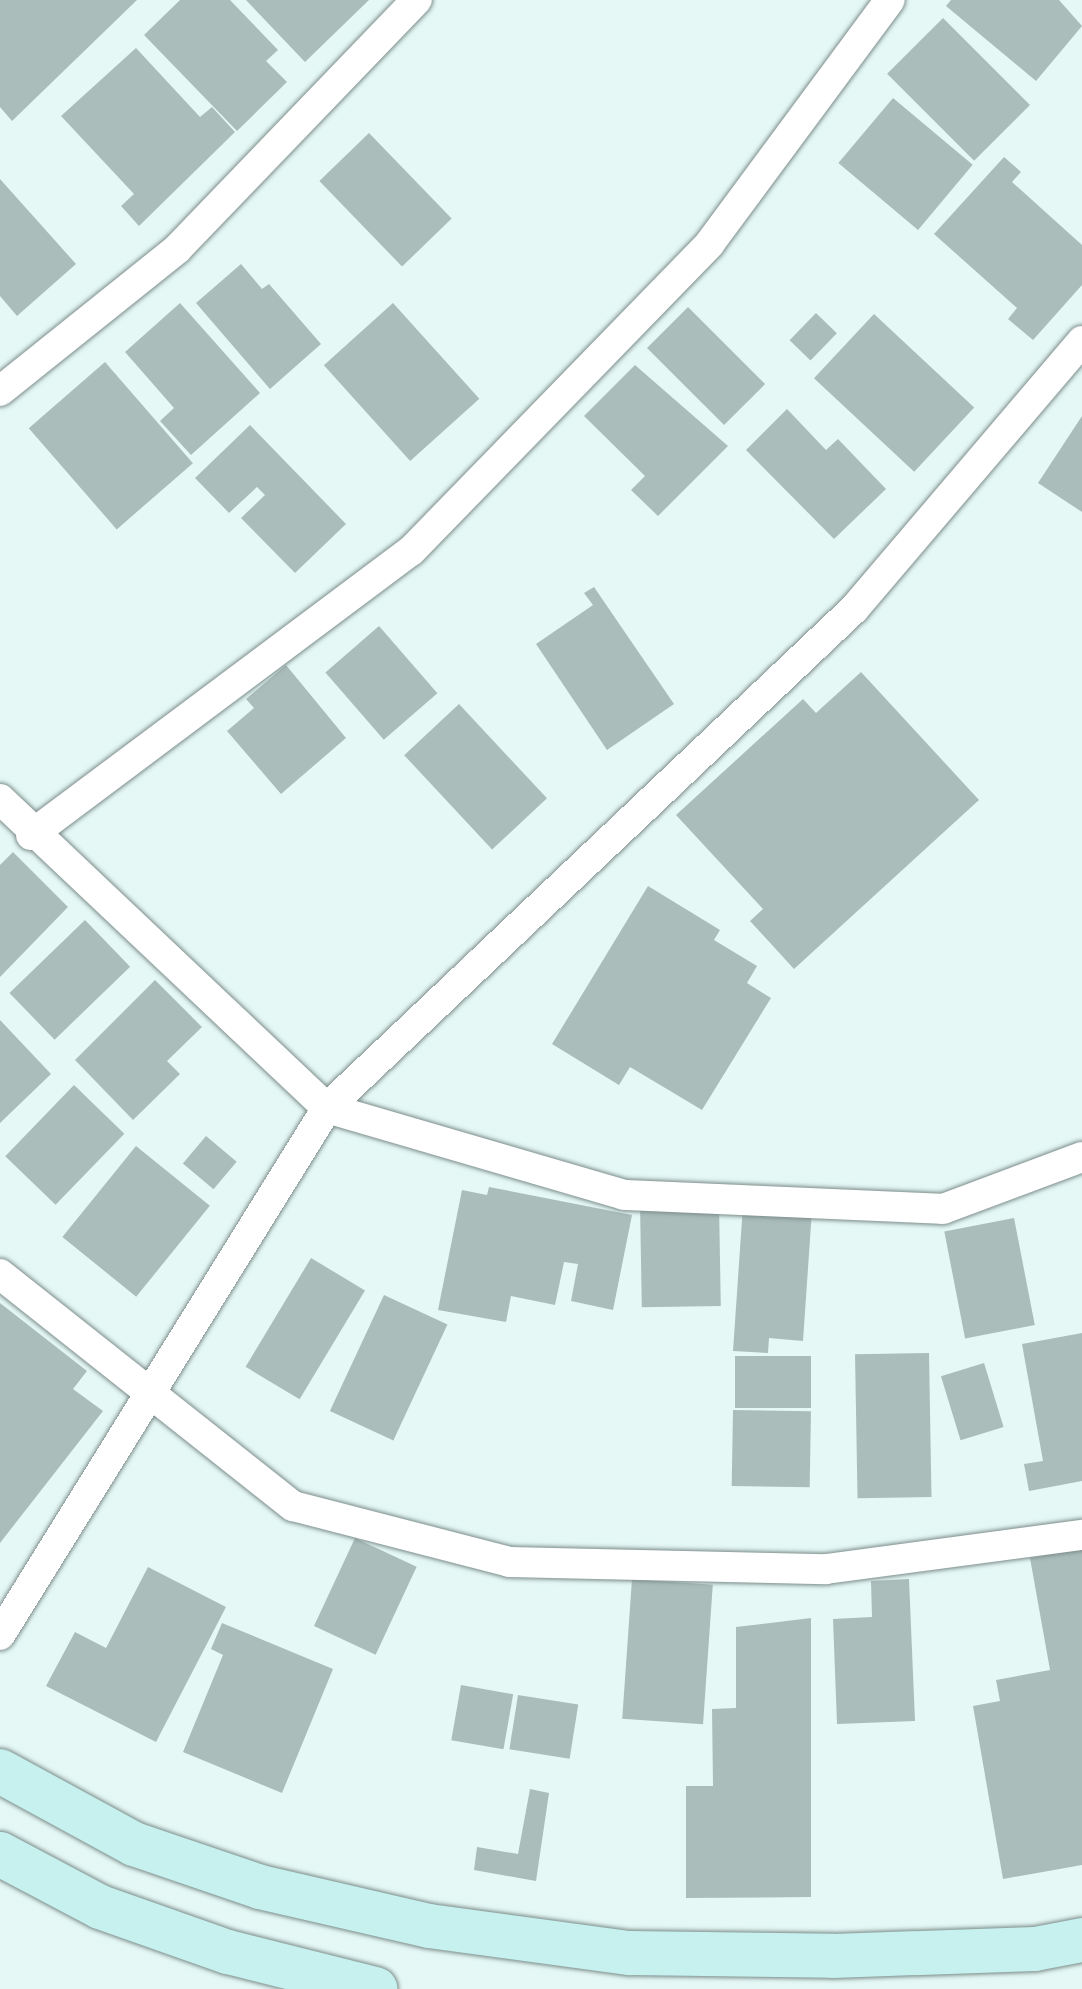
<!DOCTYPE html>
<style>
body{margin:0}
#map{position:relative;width:1082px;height:1989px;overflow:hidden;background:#e5f8f5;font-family:Mulish,sans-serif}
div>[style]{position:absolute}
.building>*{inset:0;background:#abbdbb;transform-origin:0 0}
.roads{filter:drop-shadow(0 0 2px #7c8d8b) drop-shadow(0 0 2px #7c8d8b)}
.street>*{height:30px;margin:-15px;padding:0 15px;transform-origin:15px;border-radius:15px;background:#fff}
.secondary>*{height:44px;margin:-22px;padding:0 22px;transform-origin:22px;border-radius:22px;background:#c6f1ee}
span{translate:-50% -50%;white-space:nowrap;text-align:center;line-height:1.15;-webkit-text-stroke:6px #fff;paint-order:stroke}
</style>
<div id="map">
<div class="building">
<i style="clip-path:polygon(0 0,137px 0,12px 121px,0 107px)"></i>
<i style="clip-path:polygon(180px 0,230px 0,278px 50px,266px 61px,287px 82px,237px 131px,144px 35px)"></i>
<i style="clip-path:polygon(246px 0,369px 0,305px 62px)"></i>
<i style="clip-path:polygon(951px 0,1059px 0,1082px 26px,1036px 81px,946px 6px)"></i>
<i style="left:943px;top:18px;width:123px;height:79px;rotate:45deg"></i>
<i style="clip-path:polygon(136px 48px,200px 117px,212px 107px,235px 132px,139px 226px,121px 206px,134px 194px,61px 116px)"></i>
<i style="left:893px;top:98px;width:104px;height:85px;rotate:40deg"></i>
<i style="left:369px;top:133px;width:119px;height:69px;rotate:46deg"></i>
<i style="clip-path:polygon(1004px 157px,1021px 172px,1012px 182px,1082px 245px,1082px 285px,1033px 340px,1008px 319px,1017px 308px,934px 234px)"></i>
<i style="clip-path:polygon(0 179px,76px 264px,17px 316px,0 296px)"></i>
<i style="clip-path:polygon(241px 264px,262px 289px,269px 284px,321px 344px,270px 389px,196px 303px)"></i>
<i style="clip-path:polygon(180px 303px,260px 393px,191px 455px,160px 421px,174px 408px,125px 352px)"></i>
<i style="left:393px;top:303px;width:129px;height:93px;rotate:48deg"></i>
<i style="left:688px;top:307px;width:109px;height:58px;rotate:45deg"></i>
<i style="left:816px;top:313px;width:29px;height:38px;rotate:44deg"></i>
<i style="left:874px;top:314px;width:137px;height:88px;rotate:43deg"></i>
<i style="left:105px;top:362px;width:134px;height:101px;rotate:49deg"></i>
<i style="clip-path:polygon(635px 365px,728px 446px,658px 516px,631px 490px,645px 476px,584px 416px)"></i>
<i style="clip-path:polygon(787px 409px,826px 450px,838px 439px,886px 489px,834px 539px,746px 450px)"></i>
<i style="clip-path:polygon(1082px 416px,1082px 512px,1038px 483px)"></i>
<i style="clip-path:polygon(250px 425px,346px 524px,295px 573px,241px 518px,265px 495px,257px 487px,229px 513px,195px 478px)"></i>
<i style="clip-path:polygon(594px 587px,674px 704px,607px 750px,536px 644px,593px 605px,584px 593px)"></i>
<i style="left:379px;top:626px;width:89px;height:71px;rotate:49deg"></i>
<i style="clip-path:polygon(286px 665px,346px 738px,281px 794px,227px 731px,254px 708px,246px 699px)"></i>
<i style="clip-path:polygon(861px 672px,979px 800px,794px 969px,750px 921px,763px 909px,676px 815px,803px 699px,816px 713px)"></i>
<i style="left:459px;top:704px;width:129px;height:75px;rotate:47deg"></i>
<i style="clip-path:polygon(13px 852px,68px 907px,0 977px,0 865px)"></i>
<i style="clip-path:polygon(648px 886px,720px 930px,714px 940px,757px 966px,747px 983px,771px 998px,702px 1110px,630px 1067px,619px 1085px,552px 1044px)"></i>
<i style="left:85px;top:920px;width:65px;height:105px;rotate:46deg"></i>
<i style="clip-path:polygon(155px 980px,202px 1027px,167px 1061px,180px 1074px,133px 1120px,75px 1060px)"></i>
<i style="clip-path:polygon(0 1020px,51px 1074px,0 1123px)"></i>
<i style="left:74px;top:1085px;width:70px;height:99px;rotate:44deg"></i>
<i style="left:206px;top:1136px;width:40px;height:36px;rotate:40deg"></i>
<i style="left:136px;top:1146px;width:95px;height:117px;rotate:39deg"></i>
<i style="clip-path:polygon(489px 1187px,632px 1215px,613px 1310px,571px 1301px,578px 1264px,564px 1262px,555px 1305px,511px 1296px,506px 1322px,438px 1310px,462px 1190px,487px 1195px)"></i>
<i style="left:719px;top:1203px;width:103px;height:79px;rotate:89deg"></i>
<i style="clip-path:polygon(743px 1205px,812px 1210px,803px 1341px,769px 1338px,768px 1353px,733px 1351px)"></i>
<i style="left:1014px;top:1218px;width:109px;height:71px;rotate:79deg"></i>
<i style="left:311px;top:1258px;width:63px;height:127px;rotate:31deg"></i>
<i style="left:384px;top:1295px;width:70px;height:128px;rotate:25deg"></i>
<i style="clip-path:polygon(0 1303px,87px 1371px,73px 1389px,103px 1411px,0 1543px)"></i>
<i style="clip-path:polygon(1082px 1333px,1082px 1481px,1029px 1491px,1024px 1464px,1043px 1461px,1022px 1344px)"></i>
<i style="left:929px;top:1353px;width:144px;height:74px;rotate:89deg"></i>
<i style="left:735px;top:1356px;width:76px;height:52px"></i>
<i style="left:984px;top:1363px;width:67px;height:45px;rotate:73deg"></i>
<i style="left:733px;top:1410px;width:78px;height:76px;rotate:1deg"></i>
<i style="left:355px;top:1538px;width:68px;height:97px;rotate:25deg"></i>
<i style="clip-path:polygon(1082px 1549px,1082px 1865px,1003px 1879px,973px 1706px,1000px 1701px,996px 1680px,1050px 1670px,1030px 1558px)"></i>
<i style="clip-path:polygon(148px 1567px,226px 1607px,156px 1742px,46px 1686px,75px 1632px,106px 1648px)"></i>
<i style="left:632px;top:1579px;width:81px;height:140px;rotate:4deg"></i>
<i style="clip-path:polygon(909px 1579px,915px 1721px,837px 1724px,833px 1619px,872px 1617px,871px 1581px)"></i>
<i style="clip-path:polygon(811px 1618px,811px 1897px,686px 1898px,686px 1786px,713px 1786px,712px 1709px,736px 1708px,736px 1627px)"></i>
<i style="clip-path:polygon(222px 1623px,333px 1669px,282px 1793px,183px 1752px,223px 1655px,211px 1649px)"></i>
<i style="left:461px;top:1685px;width:53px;height:56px;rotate:10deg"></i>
<i style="left:518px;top:1695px;width:61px;height:55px;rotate:9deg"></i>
<i style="clip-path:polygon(530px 1789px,549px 1793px,536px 1881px,474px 1870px,477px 1847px,518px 1854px)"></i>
</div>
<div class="roads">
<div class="street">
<i style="left:0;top:391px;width:227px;rotate:-38.7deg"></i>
<i style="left:177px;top:249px;width:346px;rotate:-46.1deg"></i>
<i style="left:0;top:799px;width:450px;rotate:43.4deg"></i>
<i style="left:327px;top:1108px;width:309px;rotate:16.3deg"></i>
<i style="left:624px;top:1195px;width:319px;rotate:2.5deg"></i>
<i style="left:943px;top:1209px;width:148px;rotate:-20.5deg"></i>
<i style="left:31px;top:835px;width:474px;rotate:-36.8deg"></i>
<i style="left:411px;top:551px;width:429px;rotate:-45.8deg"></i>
<i style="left:710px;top:243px;width:302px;rotate:-53.5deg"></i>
<i style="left:0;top:1274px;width:374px;rotate:38.4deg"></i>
<i style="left:293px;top:1506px;width:223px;rotate:14.5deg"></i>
<i style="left:509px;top:1562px;width:317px;rotate:1.3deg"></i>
<i style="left:826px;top:1569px;width:258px;rotate:-7.6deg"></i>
<i style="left:0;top:1635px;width:620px;rotate:-58.18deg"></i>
<i style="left:327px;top:1108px;width:726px;rotate:-43.44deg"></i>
<i style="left:854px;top:609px;width:352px;rotate:-49.6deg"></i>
</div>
<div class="secondary">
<i style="left:0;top:1771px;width:153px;rotate:28.6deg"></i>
<i style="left:134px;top:1844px;width:133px;rotate:18.8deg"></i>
<i style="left:260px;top:1887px;width:173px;rotate:13deg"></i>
<i style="left:429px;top:1926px;width:203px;rotate:7.7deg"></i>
<i style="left:630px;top:1953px;width:203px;rotate:0.8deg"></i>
<i style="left:833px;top:1956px;width:202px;rotate:-2deg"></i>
<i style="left:1035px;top:1949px;width:48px;rotate:-10.8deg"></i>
<i style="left:0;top:1854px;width:113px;rotate:27.9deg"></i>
<i style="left:100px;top:1907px;width:136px;rotate:19.4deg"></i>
<i style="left:228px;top:1952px;width:152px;rotate:14.1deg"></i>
</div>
</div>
</div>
